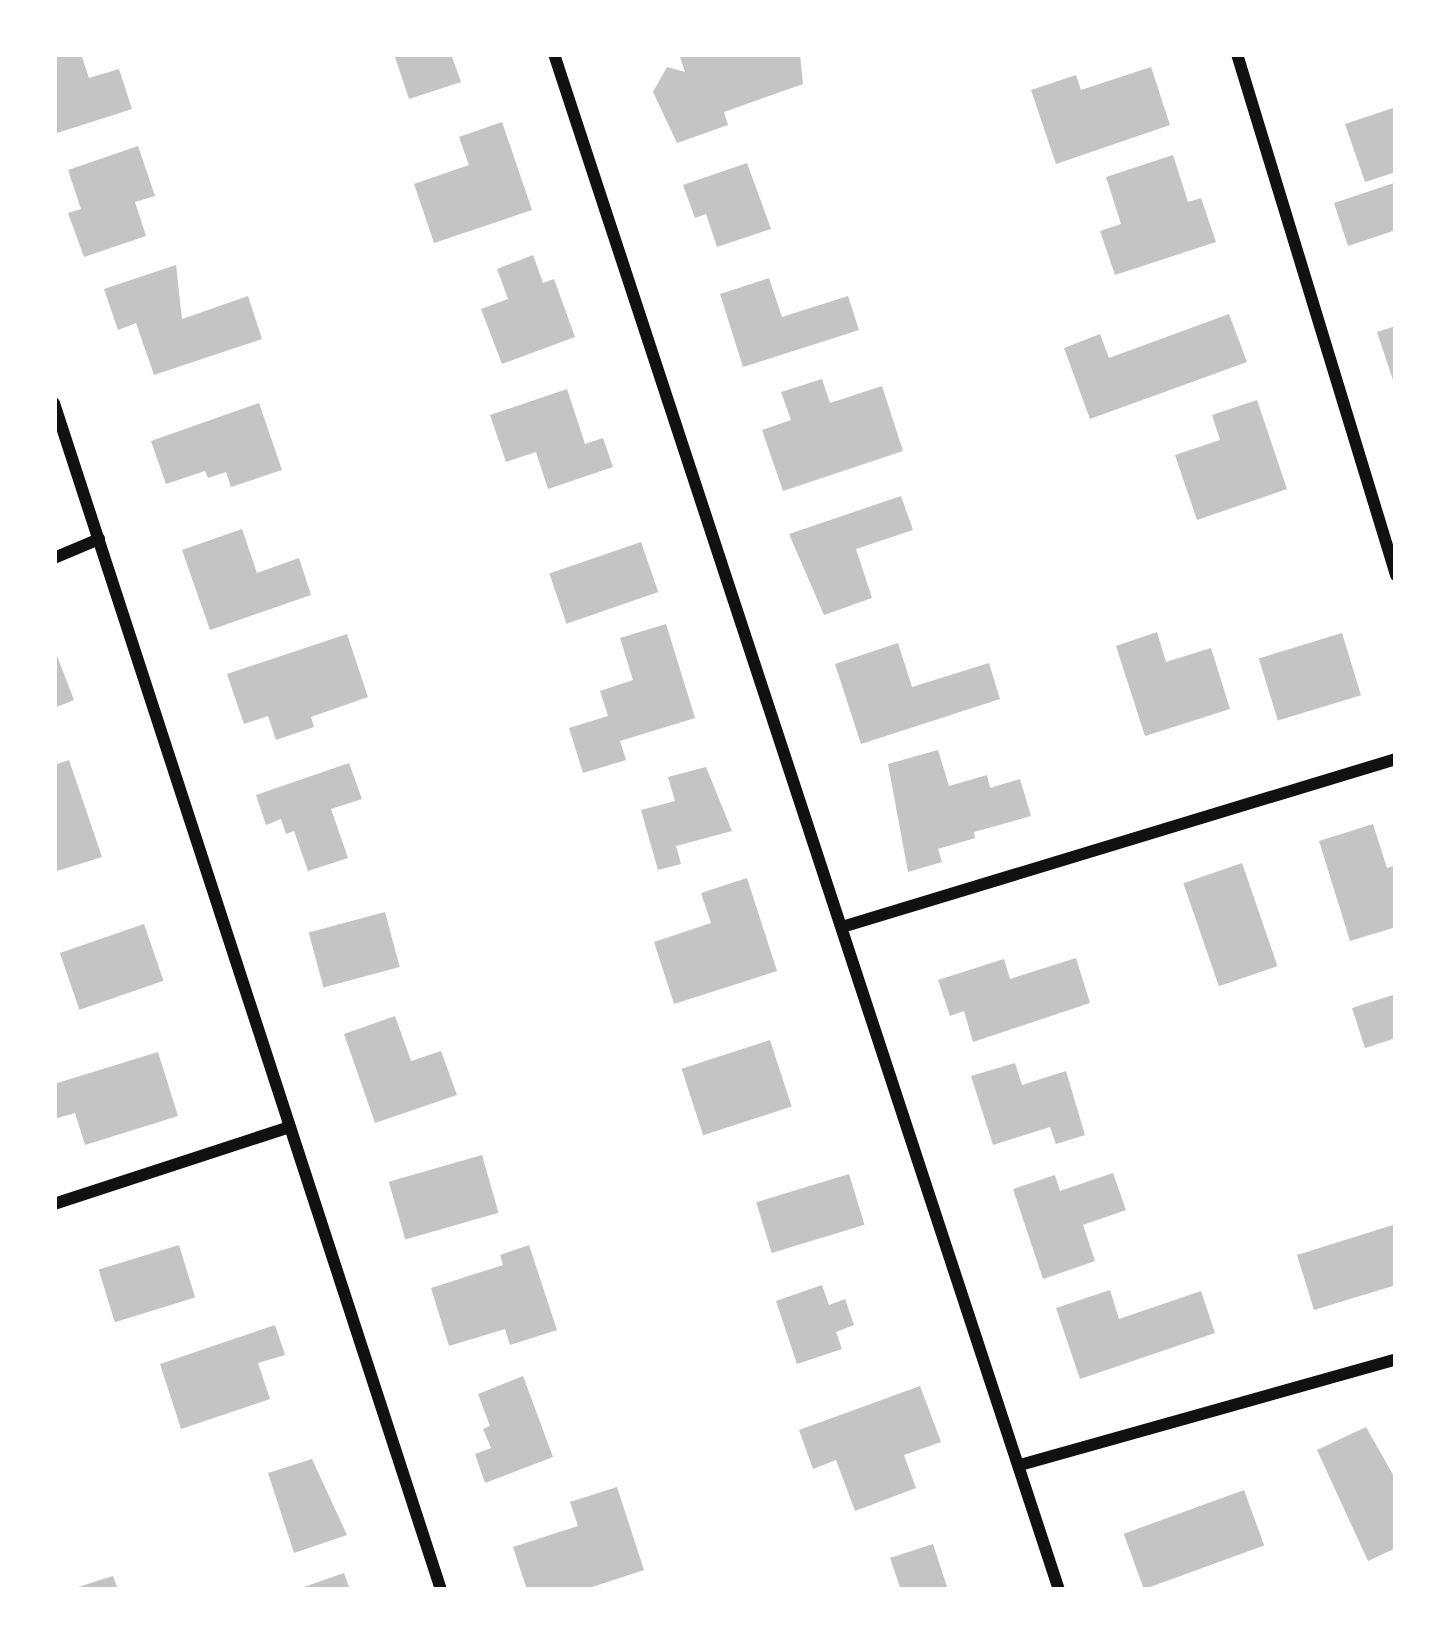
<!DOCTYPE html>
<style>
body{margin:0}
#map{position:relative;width:1450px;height:1644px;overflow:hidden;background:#fff;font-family:"Nunito Sans",sans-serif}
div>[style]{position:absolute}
.building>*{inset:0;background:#c4c4c4;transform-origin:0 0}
.minor>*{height:12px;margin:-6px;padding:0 6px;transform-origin:6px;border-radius:6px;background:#111}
span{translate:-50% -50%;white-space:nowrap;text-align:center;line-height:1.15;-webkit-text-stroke:9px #fff;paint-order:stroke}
.frame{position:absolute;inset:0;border:57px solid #fff;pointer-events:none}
</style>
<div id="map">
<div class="building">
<i style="clip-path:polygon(54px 54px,81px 54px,89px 78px,119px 69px,132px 109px,54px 134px)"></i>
<i style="clip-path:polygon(394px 54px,451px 54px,461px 82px,409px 99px)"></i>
<i style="clip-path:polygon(679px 54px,800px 54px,803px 84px,724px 112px,728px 125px,677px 143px,653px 92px,667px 67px,685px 72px)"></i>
<i style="clip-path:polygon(1151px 67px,1170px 125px,1056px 164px,1031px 90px,1076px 75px,1081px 90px)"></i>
<i style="clip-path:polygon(1396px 107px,1396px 172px,1365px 182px,1345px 124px)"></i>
<i style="clip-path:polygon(502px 122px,532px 210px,434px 243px,414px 184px,469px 165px,459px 137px)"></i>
<i style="clip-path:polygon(138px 146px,155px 196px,135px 202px,146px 236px,84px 257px,68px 213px,81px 209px,68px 170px)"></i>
<i style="clip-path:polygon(1173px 155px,1188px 202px,1201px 198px,1216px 242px,1115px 275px,1100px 231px,1121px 224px,1106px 177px)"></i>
<i style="clip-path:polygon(747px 163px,771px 229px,717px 247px,706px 214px,695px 218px,683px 185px)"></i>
<i style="clip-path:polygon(1394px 183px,1396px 230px,1348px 246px,1334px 203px)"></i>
<i style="clip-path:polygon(533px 255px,543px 283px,554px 279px,575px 337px,502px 364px,481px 309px,508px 299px,497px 269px)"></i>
<i style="clip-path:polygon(176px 265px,182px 319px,248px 296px,262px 339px,154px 375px,136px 323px,118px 330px,104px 289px)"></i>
<i style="clip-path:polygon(769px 278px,782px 317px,848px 296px,859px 330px,743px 367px,720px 294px)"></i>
<i style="clip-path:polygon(1229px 314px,1247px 362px,1090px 419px,1064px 348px,1100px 334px,1109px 358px)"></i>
<i style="clip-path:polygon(1396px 326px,1396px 386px,1395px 386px,1377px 332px)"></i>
<i style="clip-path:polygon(822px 379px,830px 403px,882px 386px,903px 451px,783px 491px,762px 430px,791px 420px,781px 392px)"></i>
<i style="clip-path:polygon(567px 389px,585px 444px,603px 438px,613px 467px,548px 489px,536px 452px,506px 462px,490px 415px)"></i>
<i style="clip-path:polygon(1257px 400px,1287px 489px,1197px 520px,1175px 455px,1220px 440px,1212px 415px)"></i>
<i style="clip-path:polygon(259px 403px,282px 470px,231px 487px,226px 472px,208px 478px,205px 471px,166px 484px,151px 441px)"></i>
<i style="clip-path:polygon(901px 496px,913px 530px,856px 549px,872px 598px,824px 615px,789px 534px)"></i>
<i style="clip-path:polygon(242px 529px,257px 573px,299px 558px,311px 595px,210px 630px,182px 550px)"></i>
<i style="left:641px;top:542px;width:53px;height:97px;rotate:71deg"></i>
<i style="clip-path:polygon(666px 624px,695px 718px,620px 741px,626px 760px,583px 773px,569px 728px,608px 716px,600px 691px,633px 680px,620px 638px)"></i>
<i style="clip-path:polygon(1157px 632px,1166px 662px,1211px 648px,1230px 709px,1145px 736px,1116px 646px)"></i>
<i style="left:1342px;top:633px;width:65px;height:87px;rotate:73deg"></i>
<i style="clip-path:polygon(347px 634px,368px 697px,311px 717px,314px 727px,276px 740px,268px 716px,244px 724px,227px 674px)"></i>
<i style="clip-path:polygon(898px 643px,912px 687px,989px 663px,1000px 699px,861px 744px,835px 664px)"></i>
<i style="clip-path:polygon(54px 648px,74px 700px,54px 708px)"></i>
<i style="clip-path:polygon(938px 750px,949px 786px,987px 775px,990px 788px,1020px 779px,1031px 816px,974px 832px,975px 838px,938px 849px,942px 862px,908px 872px,888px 764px)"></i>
<i style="clip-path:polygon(69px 760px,102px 857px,54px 872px,54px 765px)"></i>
<i style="clip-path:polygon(349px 763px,362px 799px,331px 809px,348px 858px,308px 871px,294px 831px,286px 834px,281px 819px,266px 825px,256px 795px)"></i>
<i style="clip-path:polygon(706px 767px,732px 831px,676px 846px,681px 864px,658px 870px,641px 810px,675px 801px,668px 777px)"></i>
<i style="clip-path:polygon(1373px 824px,1387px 868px,1396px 865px,1396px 927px,1350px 941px,1319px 841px)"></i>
<i style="left:1242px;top:863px;width:109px;height:62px;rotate:71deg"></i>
<i style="clip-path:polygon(747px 878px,777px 971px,674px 1004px,654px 942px,711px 923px,701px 893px)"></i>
<i style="left:385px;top:912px;width:57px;height:79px;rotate:75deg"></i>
<i style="left:144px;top:924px;width:60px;height:89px;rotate:71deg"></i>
<i style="clip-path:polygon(1076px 958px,1090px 1003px,973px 1042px,964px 1011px,950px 1016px,938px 980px,1004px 959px,1010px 979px)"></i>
<i style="clip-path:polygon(1396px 994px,1396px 1038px,1365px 1048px,1352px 1008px)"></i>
<i style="clip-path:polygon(395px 1016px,411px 1061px,441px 1051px,457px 1095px,375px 1123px,344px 1034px)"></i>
<i style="left:770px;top:1040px;width:70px;height:93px;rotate:72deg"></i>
<i style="clip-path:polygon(158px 1052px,178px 1116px,85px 1145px,75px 1113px,54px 1119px,54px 1084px)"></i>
<i style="clip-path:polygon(1015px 1063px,1022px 1085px,1066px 1071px,1085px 1135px,1056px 1144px,1050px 1127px,993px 1145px,971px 1076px)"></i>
<i style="left:482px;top:1155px;width:60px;height:97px;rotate:74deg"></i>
<i style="clip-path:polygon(1113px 1173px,1126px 1210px,1083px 1225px,1095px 1261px,1043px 1279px,1013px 1189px,1055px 1175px,1060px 1191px)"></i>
<i style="left:849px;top:1174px;width:53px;height:97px;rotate:73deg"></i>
<i style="clip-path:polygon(1396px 1224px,1396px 1285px,1314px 1310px,1297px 1255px)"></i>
<i style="left:179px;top:1245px;width:55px;height:84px;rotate:73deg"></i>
<i style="clip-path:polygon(529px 1245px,557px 1330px,510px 1345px,505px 1329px,449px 1346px,431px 1288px,503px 1265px,500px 1255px)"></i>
<i style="clip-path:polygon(822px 1285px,829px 1305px,845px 1299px,854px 1325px,836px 1332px,842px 1349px,797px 1364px,776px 1301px)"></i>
<i style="clip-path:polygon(1110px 1290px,1119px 1319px,1201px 1291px,1215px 1333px,1080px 1379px,1056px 1308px)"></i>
<i style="clip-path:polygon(275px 1325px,285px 1355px,258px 1363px,270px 1399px,181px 1429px,160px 1364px)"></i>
<i style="clip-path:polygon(523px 1376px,553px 1457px,485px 1483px,475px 1454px,491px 1448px,483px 1429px,490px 1426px,478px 1394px)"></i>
<i style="clip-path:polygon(920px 1386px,941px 1442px,904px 1455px,916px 1488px,855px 1511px,836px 1460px,813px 1469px,799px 1430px)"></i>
<i style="clip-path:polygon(1366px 1427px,1396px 1480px,1396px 1548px,1368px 1561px,1317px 1450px)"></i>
<i style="clip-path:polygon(312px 1459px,347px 1535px,294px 1553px,268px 1473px)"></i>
<i style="clip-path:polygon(617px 1487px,644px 1570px,583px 1590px,527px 1590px,513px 1547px,578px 1526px,570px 1502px)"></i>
<i style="left:1244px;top:1490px;width:59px;height:128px;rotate:70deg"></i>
<i style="clip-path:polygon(933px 1544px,948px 1590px,901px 1590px,890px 1558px)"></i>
<i style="clip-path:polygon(344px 1573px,350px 1590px,298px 1590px,298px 1589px)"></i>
<i style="clip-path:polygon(113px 1576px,118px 1590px,72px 1590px,72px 1589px)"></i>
</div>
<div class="minor">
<i style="left:554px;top:54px;width:1617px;rotate:71.8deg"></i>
<i style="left:1237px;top:54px;width:545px;rotate:73.03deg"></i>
<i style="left:54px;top:403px;width:1248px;rotate:71.94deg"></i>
<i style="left:54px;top:558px;width:49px;rotate:-22.9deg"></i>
<i style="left:842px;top:927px;width:579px;rotate:-16.87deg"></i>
<i style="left:54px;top:1204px;width:248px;rotate:-18.1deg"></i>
<i style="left:1020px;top:1465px;width:391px;rotate:-15.7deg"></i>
</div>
<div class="frame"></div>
</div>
